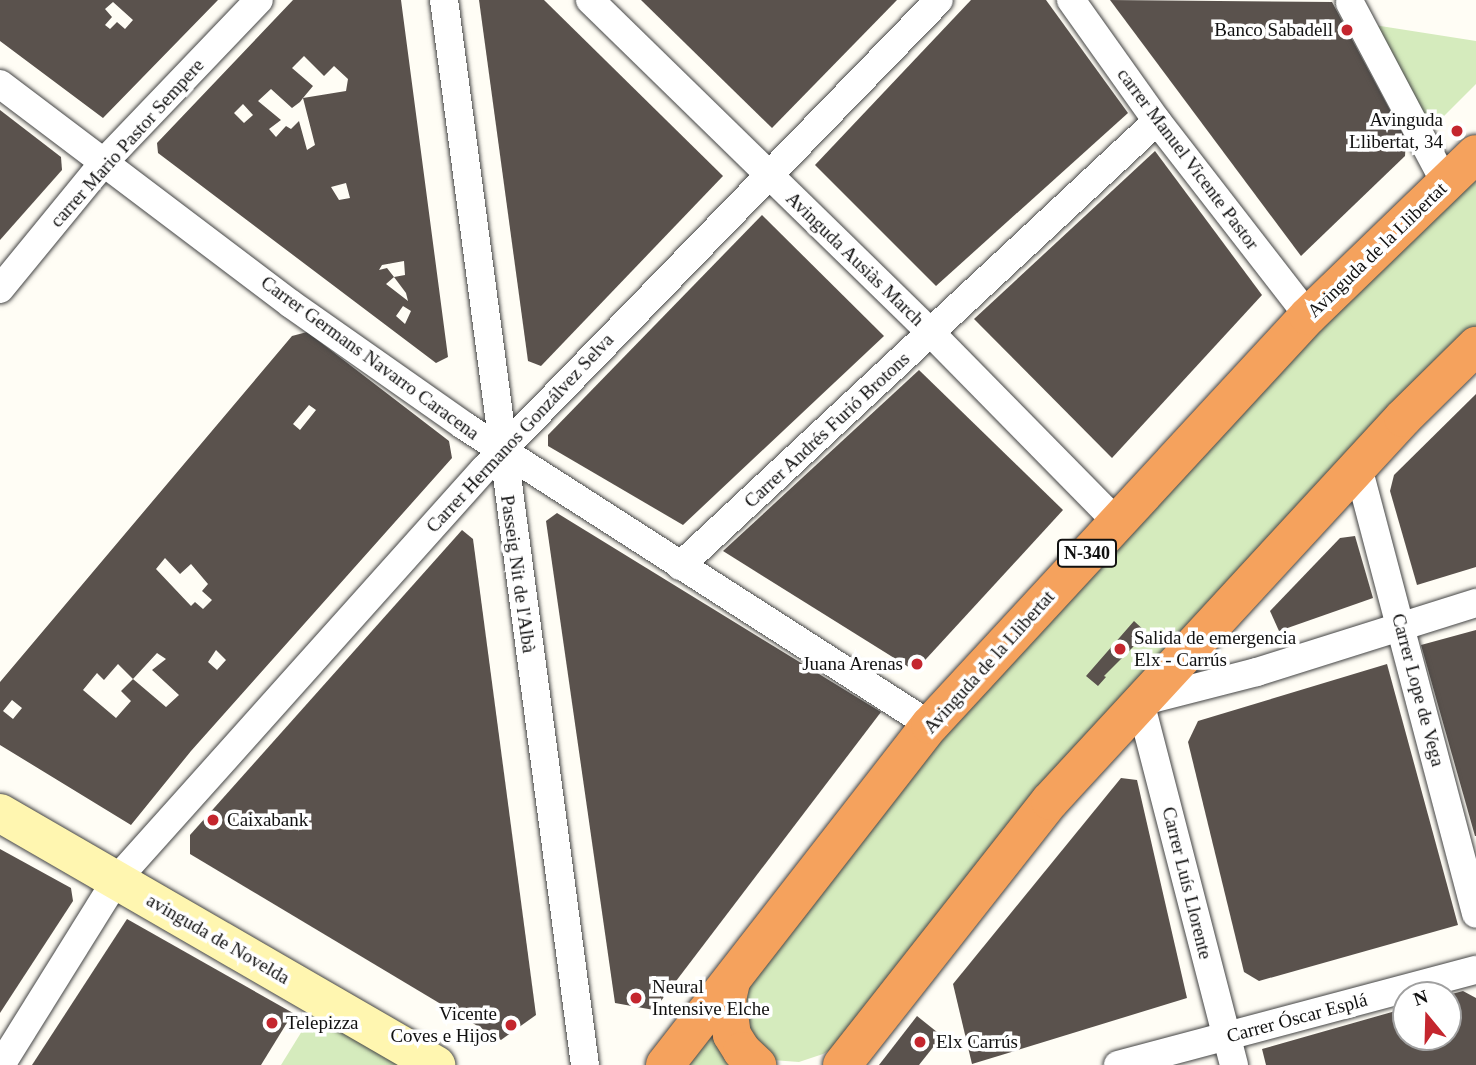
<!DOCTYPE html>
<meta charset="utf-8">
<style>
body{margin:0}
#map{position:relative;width:1476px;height:1065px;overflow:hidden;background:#fffdf5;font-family:Georgia,serif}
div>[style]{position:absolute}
.green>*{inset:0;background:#d5ebbd}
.building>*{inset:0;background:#5a524d}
.roads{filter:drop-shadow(0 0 2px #444) drop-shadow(0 0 2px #444)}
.street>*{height:28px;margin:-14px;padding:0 14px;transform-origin:14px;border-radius:14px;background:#fff}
.secondary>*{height:38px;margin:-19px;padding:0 19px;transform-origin:19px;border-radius:19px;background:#fff6b0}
.highway>*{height:38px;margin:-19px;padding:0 19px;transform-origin:19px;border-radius:19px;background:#f5a25d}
.dots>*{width:19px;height:19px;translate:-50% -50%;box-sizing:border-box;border:4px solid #fff;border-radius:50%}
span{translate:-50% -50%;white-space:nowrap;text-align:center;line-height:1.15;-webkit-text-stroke:7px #fff;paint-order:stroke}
.shield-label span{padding:2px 5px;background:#fff;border:2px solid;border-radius:5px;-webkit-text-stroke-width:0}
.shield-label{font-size:18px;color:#111;font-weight:700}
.poi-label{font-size:19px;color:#111}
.right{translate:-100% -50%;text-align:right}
.left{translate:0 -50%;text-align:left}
.street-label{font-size:19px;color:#111}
.north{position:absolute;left:1392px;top:981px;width:70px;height:70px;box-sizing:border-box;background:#fff;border:2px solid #a0a0a0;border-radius:50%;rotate:341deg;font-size:19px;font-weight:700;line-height:28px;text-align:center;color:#111}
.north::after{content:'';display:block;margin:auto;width:24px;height:32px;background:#c4262e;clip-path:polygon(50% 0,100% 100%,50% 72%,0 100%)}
</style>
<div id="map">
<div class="green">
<i style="clip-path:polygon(1374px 25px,1476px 41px,1476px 84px,1430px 130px)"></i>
<i style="clip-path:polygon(1476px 170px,1476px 331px,842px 1043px,823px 1054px,799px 1062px,772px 1060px,745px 1024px,741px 1000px,749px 979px,945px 730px,1200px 452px)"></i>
<i style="clip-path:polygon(315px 1010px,404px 1065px,281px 1065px)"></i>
<i style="clip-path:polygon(713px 1033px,738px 1065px,682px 1065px)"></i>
</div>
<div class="building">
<i style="clip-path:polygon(evenodd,0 0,218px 0,103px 118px,0 41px,0 0,113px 2px,133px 20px,125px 29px,117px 22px,110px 29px,105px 25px,112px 17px,105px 9px,113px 2px)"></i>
<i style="clip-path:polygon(evenodd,293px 0,401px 0,448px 357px,436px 363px,158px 153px,157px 143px,293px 0,304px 56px,324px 76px,334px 66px,348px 79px,346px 91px,303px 98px,315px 145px,307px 150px,299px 121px,291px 129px,286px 126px,276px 137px,269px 129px,281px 120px,258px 101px,271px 89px,292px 108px,300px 102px,303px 98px,313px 86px,292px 68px,304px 56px,293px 0,243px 104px,253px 115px,244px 123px,234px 113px,243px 104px,293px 0,346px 183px,350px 198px,339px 200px,331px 187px,346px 183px,293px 0,404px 261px,405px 275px,394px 277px,387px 268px,379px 270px,382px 265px,404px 261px,293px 0,394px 277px,406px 293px,408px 301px,386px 284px,394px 277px,293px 0,403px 306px,411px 311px,405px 324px,396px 316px,403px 306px)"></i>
<i style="clip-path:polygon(479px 0,544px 0,723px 176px,541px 366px,528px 361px)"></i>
<i style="clip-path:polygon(641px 0,897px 0,772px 128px)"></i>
<i style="clip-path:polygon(971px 0,1046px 0,1128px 113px,936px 286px,815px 165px)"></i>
<i style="clip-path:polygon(1110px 0,1332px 2px,1406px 140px,1405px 156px,1301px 256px)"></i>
<i style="clip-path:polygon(0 110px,61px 157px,62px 170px,0 240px)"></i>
<i style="clip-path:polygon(1155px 151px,1262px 295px,1112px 458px,974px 319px)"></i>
<i style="clip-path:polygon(762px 215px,884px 336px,683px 525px,548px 446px,548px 435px)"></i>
<i style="clip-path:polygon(evenodd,307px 332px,449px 441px,452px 458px,191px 751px,131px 825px,0 745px,0 682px,292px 336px,307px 332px,309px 405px,316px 410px,300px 430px,293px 424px,309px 405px,307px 332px,165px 558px,180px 574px,191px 564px,208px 584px,202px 591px,212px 600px,203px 609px,195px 602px,191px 606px,156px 569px,165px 558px,307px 332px,216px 650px,226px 660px,217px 670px,208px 662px,216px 650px,307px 332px,157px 653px,166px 659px,152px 670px,179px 695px,166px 707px,133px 679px,121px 691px,131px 701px,116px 718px,83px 690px,97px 673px,104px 680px,118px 664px,133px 679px,157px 653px,307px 332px,12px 700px,22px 708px,13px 719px,3px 711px,12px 700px)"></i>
<i style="clip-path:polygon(919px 370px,1063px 510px,915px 671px,723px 551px)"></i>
<i style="clip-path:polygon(1476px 394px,1476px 567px,1417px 585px,1390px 491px,1394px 475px)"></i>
<i style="clip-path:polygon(557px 513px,881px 712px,654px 1010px,615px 1003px,546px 521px)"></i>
<i style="clip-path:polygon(462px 530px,473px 539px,536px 1015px,501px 1040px,190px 854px,190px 835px)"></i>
<i style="clip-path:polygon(1355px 536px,1373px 598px,1279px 631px,1270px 611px,1340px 538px)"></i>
<i style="clip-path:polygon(1134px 621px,1147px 633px,1104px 676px,1106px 677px,1098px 686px,1086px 676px)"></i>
<i style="clip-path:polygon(1476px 630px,1476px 836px,1475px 836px,1421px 645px)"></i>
<i style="clip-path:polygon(1387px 664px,1458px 925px,1259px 981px,1244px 972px,1188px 742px,1198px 721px)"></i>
<i style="clip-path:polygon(1121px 778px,1137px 780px,1187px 998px,972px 1064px,953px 984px)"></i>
<i style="clip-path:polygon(0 849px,71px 888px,73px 901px,0 1013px)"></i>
<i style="clip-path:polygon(127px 919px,293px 1013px,261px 1065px,32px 1065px)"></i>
<i style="clip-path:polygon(1463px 991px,1476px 998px,1476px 1065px,1266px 1065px,1262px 1049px,1406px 1008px,1406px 1037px,1448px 1037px,1448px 995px)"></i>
<i style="clip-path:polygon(917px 1016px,942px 1036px,919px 1065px,879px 1065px)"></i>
</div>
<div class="roads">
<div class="street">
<i style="left:444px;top:0;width:1074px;rotate:82.46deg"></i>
<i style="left:590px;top:0;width:477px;rotate:44.3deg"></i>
<i style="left:931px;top:333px;width:264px;rotate:45.5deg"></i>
<i style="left:1071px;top:0;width:148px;rotate:54.6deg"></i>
<i style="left:1157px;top:121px;width:247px;rotate:52.2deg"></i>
<i style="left:1350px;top:3px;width:205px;rotate:62.1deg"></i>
<i style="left:0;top:84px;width:365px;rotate:37.1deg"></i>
<i style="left:291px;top:304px;width:210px;rotate:35.1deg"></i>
<i style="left:463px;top:425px;width:555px;rotate:32.72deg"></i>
<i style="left:0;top:289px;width:164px;rotate:-50.7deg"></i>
<i style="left:104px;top:162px;width:224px;rotate:-46.3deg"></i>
<i style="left:1358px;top:467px;width:462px;rotate:75.2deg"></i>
<i style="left:680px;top:566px;width:652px;rotate:-43.01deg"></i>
<i style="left:1px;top:1065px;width:218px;rotate:-58.1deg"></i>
<i style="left:116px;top:880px;width:552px;rotate:-48.16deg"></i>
<i style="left:484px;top:469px;width:653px;rotate:-45.87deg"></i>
<i style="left:1118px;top:1065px;width:370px;rotate:-14.9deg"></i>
<i style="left:1234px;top:1065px;width:375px;rotate:-104.5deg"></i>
<i style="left:1140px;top:702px;width:121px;rotate:-14.4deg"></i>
<i style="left:1257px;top:672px;width:230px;rotate:-17.5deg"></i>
</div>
<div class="secondary">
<i style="left:0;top:813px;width:504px;rotate:30.03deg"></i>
</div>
<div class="highway">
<i style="left:731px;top:982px;width:18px;rotate:103deg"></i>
<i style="left:727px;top:1000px;width:35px;rotate:82deg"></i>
<i style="left:732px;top:1035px;width:19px;rotate:58deg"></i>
<i style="left:742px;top:1051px;width:21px;rotate:43deg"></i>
<i style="left:665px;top:1065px;width:431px;rotate:-52.1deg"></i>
<i style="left:930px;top:725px;width:557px;rotate:-47.26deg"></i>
<i style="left:1308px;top:316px;width:233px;rotate:-44deg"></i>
<i style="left:842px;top:1065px;width:336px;rotate:-51.8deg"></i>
<i style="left:1050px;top:801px;width:521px;rotate:-47.33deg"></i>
<i style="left:1403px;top:418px;width:103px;rotate:-44.6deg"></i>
</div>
</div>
<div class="dots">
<i style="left:1347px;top:30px;background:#c4262e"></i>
<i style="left:1457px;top:131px;background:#c4262e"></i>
<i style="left:1120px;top:649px;background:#c4262e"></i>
<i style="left:917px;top:664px;background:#c4262e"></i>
<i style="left:213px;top:820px;background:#c4262e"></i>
<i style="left:636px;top:998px;background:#c4262e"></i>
<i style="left:272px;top:1023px;background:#c4262e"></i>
<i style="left:511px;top:1025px;background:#c4262e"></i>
<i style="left:920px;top:1042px;background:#c4262e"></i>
</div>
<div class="shield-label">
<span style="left:1087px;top:553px">N-340</span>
</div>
<div class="poi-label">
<span class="right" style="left:1333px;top:30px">Banco Sabadell</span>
<span class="right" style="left:1443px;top:131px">Avinguda<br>Llibertat, 34</span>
<span class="left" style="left:1134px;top:649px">Salida de emergencia<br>Elx - Carrús</span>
<span class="right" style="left:903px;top:664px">Juana Arenas</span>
<span class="left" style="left:227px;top:820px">Caixabank</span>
<span class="left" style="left:652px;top:998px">Neural<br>Intensive Elche</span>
<span class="right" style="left:497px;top:1025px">Vicente<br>Coves e Hijos</span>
<span class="left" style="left:286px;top:1023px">Telepizza</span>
<span class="left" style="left:936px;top:1042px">Elx Carrús</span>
</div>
<div class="street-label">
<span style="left:127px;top:143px;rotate:-48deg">carrer Mario Pastor Sempere</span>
<span style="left:1188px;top:159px;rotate:53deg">carrer Manuel Vicente Pastor</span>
<span style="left:1377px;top:250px;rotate:-44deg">Avinguda de la Llibertat</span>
<span style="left:855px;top:259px;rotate:44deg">Avinguda Ausiàs March</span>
<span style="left:370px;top:358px;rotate:36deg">Carrer Germans Navarro Caracena</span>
<span style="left:827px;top:430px;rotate:-43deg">Carrer Andrés Furió Brotons</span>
<span style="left:520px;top:433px;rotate:-47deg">Carrer Hermanos Gonzálvez Selva</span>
<span style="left:518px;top:574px;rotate:82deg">Passeig Nit de l'Albà</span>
<span style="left:989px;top:662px;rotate:-48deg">Avinguda de la Llibertat</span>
<span style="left:1418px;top:690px;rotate:75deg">Carrer Lope de Vega</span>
<span style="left:1187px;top:883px;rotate:76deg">Carrer Luís Llorente</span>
<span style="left:218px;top:939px;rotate:30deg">avinguda de Novelda</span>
<span style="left:1297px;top:1018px;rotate:-15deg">Carrer Óscar Esplá</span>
</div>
<div class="north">N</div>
</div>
